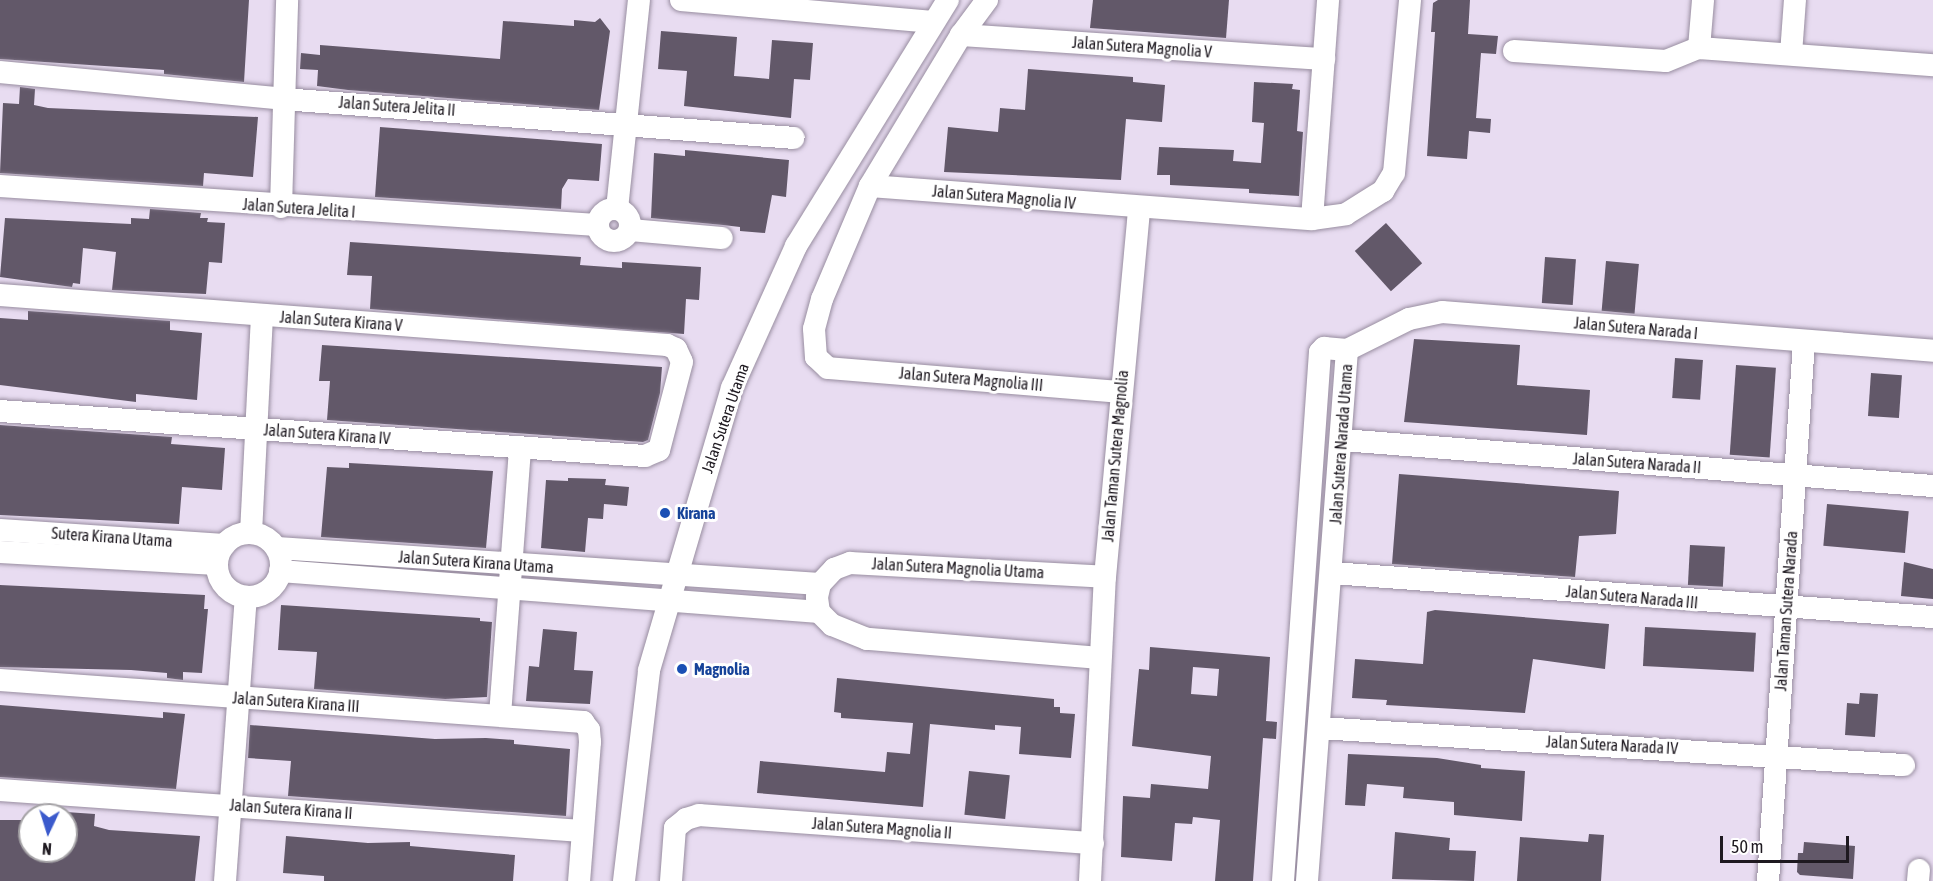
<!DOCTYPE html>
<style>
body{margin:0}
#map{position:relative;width:1933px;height:881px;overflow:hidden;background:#e8dcf1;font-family:"Asap Condensed",sans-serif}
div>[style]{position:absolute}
.building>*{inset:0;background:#625869;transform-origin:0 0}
.roads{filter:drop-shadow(0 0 2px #988da0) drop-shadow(0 0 2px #988da0)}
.minor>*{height:22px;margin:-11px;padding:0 11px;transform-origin:11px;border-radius:11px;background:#fff}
.minor>.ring{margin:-11px;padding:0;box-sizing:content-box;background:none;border:22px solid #fff;border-radius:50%}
.dots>*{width:16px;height:16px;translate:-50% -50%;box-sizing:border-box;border:3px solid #fff;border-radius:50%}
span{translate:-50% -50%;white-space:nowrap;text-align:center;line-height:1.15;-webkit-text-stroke:6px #fff;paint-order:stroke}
.street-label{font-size:16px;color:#1e1920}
.transit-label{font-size:16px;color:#164399;font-weight:700}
.left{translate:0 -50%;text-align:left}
.north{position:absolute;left:18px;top:803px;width:60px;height:60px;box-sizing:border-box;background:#fff;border:2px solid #a5a3a6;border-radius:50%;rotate:184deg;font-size:16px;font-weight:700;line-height:24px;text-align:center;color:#1e1920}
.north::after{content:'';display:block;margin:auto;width:21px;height:27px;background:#3b5acc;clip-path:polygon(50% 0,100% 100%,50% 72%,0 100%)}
.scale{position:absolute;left:1720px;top:836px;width:129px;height:27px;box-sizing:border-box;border:3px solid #1e1920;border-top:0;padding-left:8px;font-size:18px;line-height:21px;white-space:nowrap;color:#1e1920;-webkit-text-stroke:4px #fff;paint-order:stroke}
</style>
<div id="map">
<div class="building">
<i style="clip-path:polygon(0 0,249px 0,244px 82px,164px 74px,164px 70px,0 59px)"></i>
<i style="clip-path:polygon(1093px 0,1229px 0,1226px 38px,1090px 28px)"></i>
<i style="clip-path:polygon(1438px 0,1470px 0,1468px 34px,1498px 36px,1496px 54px,1481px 53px,1476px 118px,1491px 119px,1490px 133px,1469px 131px,1467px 159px,1427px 156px,1435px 32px,1431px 32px,1433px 3px)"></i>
<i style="clip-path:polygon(600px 18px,610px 31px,599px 110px,348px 90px,317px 86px,318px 70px,300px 69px,301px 53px,320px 55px,320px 45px,500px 59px,503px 21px,574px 26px,574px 20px,595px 22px)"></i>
<i style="clip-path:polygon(661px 31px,737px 37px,734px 76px,748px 77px,769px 79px,772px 40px,813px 43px,810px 80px,794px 79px,791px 118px,684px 106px,687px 71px,658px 69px)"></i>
<i style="clip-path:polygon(1028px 69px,1133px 77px,1133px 82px,1165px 85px,1162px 122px,1126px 119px,1121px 180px,944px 172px,948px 127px,998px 132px,1000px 108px,1025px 110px)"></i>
<i style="clip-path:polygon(1254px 82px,1293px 84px,1292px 89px,1300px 90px,1297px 131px,1303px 132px,1299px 196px,1249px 193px,1249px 189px,1170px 185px,1170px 175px,1157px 175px,1159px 147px,1234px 150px,1233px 161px,1261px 163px,1264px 123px,1252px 122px)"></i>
<i style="clip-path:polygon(20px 87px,35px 89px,34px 105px,48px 108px,258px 117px,253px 177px,204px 173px,203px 186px,0 173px,3px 103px,19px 104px)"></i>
<i style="clip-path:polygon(380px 127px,602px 144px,599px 181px,568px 179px,562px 189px,561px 209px,375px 197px)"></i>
<i style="clip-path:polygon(685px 150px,789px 160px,786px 197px,772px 195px,765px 233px,740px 231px,740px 227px,723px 225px,651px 218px,654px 153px,685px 156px)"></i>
<i style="clip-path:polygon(150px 209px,201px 213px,200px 218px,208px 218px,207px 222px,225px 223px,222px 263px,209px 262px,206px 294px,112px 290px,116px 252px,83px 248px,80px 284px,73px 283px,72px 287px,0 277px,5px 218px,131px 224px,131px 218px,149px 219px)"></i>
<i style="left:1386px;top:223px;width:54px;height:42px;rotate:48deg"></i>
<i style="clip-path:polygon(350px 242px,581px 257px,580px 265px,622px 268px,622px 262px,701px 267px,699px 300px,686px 299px,684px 334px,370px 309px,372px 276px,347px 275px)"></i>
<i style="left:1545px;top:257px;width:31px;height:46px;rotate:4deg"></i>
<i style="left:1606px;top:261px;width:33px;height:50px;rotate:5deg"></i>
<i style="clip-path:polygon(28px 311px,170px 321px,170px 330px,202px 333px,197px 400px,136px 394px,136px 402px,0 385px,0 318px,28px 320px)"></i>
<i style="clip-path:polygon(1414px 339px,1520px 345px,1517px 385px,1590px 390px,1587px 435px,1404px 422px)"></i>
<i style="clip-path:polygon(322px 345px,662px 367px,660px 393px,648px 440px,643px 442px,327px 420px,330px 381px,319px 381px)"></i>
<i style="left:1675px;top:358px;width:28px;height:40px;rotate:4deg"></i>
<i style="left:1736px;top:365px;width:40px;height:90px;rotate:4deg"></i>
<i style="left:1871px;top:373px;width:31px;height:43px;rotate:4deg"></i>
<i style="clip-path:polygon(0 425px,172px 437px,171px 444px,225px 448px,222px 490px,182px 487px,179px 524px,0 515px)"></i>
<i style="clip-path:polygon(349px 463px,493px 471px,486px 548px,321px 537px,327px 467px,349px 468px)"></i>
<i style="clip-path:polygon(1399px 474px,1619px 491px,1616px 534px,1579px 536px,1575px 577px,1392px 564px)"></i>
<i style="clip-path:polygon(568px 478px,606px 479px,605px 485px,629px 487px,627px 506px,604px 504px,603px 519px,588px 518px,585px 552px,541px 548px,546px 480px,568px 481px)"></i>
<i style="left:1827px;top:504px;width:82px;height:42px;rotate:5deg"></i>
<i style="left:1690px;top:545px;width:35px;height:40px;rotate:3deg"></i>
<i style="clip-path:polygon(1904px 562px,1933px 569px,1933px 599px,1901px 596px)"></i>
<i style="clip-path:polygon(0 585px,205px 595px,204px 609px,208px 609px,202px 673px,183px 672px,183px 680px,167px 678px,167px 673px,131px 670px,0 667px)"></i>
<i style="clip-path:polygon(281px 605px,480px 618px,480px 621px,492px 622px,487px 697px,445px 699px,314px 689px,317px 652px,278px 650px)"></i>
<i style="clip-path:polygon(1435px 610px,1609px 624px,1605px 669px,1533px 659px,1525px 713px,1386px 705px,1387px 700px,1352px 698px,1355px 659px,1423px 664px,1427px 612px)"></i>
<i style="left:1645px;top:627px;width:111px;height:39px;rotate:3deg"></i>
<i style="clip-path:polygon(543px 629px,577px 632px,574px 670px,593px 671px,590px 704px,526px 701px,529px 666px,539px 667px)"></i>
<i style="clip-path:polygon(evenodd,1150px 647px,1270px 657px,1266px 721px,1277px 722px,1276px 739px,1263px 738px,1253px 881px,1215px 881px,1220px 820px,1193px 817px,1192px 824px,1175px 823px,1172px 861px,1121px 857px,1123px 796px,1150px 798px,1151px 784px,1208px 789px,1211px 756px,1132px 746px,1139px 669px,1149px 670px,1150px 647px,1193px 667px,1219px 669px,1217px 696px,1191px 694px,1193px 667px)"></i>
<i style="clip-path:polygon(837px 678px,1054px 699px,1054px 707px,1060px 707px,1060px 713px,1075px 714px,1071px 758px,1019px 754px,1021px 727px,995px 725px,995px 730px,930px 724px,923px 807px,757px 793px,760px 761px,885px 772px,887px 752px,910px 754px,913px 723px,841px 718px,841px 713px,834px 712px)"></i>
<i style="clip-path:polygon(1860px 693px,1878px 694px,1875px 737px,1845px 735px,1847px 703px,1859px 704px)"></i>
<i style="clip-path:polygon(0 705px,163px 718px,163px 712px,185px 714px,176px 789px,0 777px)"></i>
<i style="clip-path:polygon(250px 725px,435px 739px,486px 738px,514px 740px,514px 744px,570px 749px,566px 816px,288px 796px,291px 761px,248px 758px)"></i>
<i style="clip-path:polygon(1348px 754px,1437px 758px,1481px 765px,1481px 768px,1525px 771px,1522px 821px,1454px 815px,1454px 802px,1403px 798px,1404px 787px,1367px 784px,1365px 806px,1345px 805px)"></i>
<i style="left:969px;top:771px;width:41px;height:44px;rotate:6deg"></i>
<i style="clip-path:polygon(66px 812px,95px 814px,94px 826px,109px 830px,200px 836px,195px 881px,0 881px,0 820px,30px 820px,30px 851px,66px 851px)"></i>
<i style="clip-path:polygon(1395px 832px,1450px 838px,1449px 850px,1476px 851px,1474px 881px,1392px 879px)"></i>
<i style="clip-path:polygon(1589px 834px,1604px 835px,1601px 881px,1517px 881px,1520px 837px,1588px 842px)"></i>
<i style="clip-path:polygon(286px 836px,368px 843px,410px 842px,410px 846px,515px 855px,513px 881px,324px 881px,324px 876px,283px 873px)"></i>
<i style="clip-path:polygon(1804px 842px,1855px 846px,1853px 879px,1800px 875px,1797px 872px,1798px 853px,1803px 853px)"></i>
</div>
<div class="roads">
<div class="minor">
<i style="left:681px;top:0;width:253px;rotate:5deg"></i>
<i style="left:987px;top:0;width:44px;rotate:126.6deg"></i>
<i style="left:961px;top:35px;width:176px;rotate:121.1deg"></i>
<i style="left:870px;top:186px;width:123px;rotate:113deg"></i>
<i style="left:822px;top:299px;width:31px;rotate:105deg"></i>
<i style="left:814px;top:329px;width:28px;rotate:86deg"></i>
<i style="left:816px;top:357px;width:16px;rotate:43deg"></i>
<i style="left:828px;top:368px;width:293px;rotate:4.7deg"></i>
<i style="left:961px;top:35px;width:364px;rotate:3.8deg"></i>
<i style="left:1699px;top:48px;width:48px;rotate:-85.2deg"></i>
<i style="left:1514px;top:51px;width:152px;rotate:3.8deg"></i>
<i style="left:1666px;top:61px;width:35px;rotate:-22deg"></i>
<i style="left:1699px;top:48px;width:235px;rotate:4.2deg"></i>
<i style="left:1791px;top:54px;width:54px;rotate:-85.8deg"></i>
<i style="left:0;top:72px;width:284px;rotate:5.4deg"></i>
<i style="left:283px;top:99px;width:512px;rotate:4.36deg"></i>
<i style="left:0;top:186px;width:598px;rotate:3.74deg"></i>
<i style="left:870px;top:186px;width:443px;rotate:4.3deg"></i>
<i style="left:1312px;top:219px;width:34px;rotate:-8deg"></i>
<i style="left:1346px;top:214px;width:44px;rotate:-31.9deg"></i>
<i style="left:1383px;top:191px;width:21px;rotate:-59deg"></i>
<i style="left:1394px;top:173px;width:174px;rotate:-84.7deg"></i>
<i style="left:281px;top:207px;width:207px;rotate:-88.3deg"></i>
<i class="ring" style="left:598px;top:209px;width:10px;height:10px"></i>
<i style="left:617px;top:209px;width:210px;rotate:-84deg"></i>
<i style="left:1312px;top:219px;width:220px;rotate:-85.8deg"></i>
<i style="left:630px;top:230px;width:92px;rotate:5deg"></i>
<i style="left:0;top:295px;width:669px;rotate:4.29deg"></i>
<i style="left:667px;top:345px;width:10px;rotate:24deg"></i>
<i style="left:676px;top:349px;width:14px;rotate:65deg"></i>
<i style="left:682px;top:362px;width:91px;rotate:104.6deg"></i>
<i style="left:659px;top:450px;width:15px;rotate:157deg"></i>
<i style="left:645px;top:456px;width:647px;rotate:-176.01deg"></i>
<i style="left:1347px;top:350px;width:69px;rotate:-26.6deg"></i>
<i style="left:1409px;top:319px;width:34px;rotate:-12deg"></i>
<i style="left:1442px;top:312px;width:493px;rotate:4.5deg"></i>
<i style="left:1342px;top:440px;width:593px;rotate:4.45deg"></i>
<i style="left:0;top:530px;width:225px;rotate:3.8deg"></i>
<i style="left:251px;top:533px;width:217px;rotate:-87.1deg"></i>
<i class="ring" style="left:217px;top:533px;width:42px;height:42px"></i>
<i style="left:277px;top:548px;width:544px;rotate:3.79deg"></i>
<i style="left:0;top:552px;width:217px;rotate:3.2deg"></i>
<i style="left:280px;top:571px;width:541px;rotate:4.35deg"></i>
<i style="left:1332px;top:573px;width:603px;rotate:4.19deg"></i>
<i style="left:1100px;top:658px;width:234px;rotate:-175.3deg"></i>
<i style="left:867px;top:639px;width:38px;rotate:-158deg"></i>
<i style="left:832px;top:625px;width:18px;rotate:-135deg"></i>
<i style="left:819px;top:612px;width:15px;rotate:-98deg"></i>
<i style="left:817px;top:597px;width:13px;rotate:-77deg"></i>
<i style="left:820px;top:584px;width:21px;rotate:-47deg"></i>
<i style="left:834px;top:569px;width:17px;rotate:-21deg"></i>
<i style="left:850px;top:563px;width:255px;rotate:3.1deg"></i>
<i style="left:0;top:680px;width:585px;rotate:4.12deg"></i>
<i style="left:583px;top:722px;width:10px;rotate:53deg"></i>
<i style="left:589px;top:730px;width:12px;rotate:85deg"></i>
<i style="left:590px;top:742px;width:139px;rotate:94.5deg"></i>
<i style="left:500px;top:715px;width:268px;rotate:-85.7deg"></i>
<i style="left:1320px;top:728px;width:585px;rotate:3.63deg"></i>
<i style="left:0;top:790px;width:583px;rotate:4.03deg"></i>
<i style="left:225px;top:881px;width:285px;rotate:-85.8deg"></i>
<i style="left:624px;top:881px;width:212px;rotate:-83.2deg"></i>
<i style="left:649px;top:670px;width:294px;rotate:-73.6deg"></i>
<i style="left:732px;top:388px;width:156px;rotate:-65.7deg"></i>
<i style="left:796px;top:246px;width:289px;rotate:-58.3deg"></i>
<i style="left:671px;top:881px;width:53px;rotate:-85.7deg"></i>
<i style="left:675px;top:828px;width:14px;rotate:-39deg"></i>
<i style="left:686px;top:819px;width:14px;rotate:-17deg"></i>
<i style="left:699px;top:815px;width:395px;rotate:4.1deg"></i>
<i style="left:1090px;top:881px;width:304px;rotate:-87.2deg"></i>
<i style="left:1105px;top:577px;width:371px;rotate:-84.7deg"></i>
<i style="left:1283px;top:881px;width:530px;rotate:-86deg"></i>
<i style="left:1320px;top:352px;width:6px;rotate:-45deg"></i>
<i style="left:1324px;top:348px;width:23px;rotate:5deg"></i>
<i style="left:1347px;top:350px;width:533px;rotate:94.31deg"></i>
<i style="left:1768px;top:881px;width:540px;rotate:-86.18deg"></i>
<i style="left:1918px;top:881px;width:11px;rotate:-85deg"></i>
</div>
</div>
<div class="dots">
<i style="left:665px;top:513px;background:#1a4fb4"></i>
<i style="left:682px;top:669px;background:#1a4fb4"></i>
</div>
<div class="street-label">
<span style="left:1142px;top:47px;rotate:4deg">Jalan Sutera Magnolia V</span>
<span style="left:397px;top:106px;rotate:4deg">Jalan Sutera Jelita II</span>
<span style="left:1004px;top:197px;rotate:5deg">Jalan Sutera Magnolia IV</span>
<span style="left:299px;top:208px;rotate:4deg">Jalan Sutera Jelita I</span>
<span style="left:341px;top:321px;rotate:4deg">Jalan Sutera Kirana V</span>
<span style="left:1636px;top:328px;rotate:5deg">Jalan Sutera Narada I</span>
<span style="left:971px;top:379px;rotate:5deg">Jalan Sutera Magnolia III</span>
<span style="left:725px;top:418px;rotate:-71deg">Jalan Sutera Utama</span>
<span style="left:327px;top:434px;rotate:4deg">Jalan Sutera Kirana IV</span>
<span style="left:1341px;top:444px;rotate:-86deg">Jalan Sutera Narada Utama</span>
<span style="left:1115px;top:456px;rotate:-85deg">Jalan Taman Sutera Magnolia</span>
<span style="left:1637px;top:463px;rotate:4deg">Jalan Sutera Narada II</span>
<span style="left:112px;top:537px;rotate:4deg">Sutera Kirana Utama</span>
<span style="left:476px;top:562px;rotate:4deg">Jalan Sutera Kirana Utama</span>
<span style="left:958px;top:568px;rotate:3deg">Jalan Sutera Magnolia Utama</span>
<span style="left:1632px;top:597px;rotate:5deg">Jalan Sutera Narada III</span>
<span style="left:1786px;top:611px;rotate:-86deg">Jalan Taman Sutera Narada</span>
<span style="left:296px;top:702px;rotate:4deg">Jalan Sutera Kirana III</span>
<span style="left:1612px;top:745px;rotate:3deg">Jalan Sutera Narada IV</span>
<span style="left:291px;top:809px;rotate:4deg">Jalan Sutera Kirana II</span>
<span style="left:882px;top:828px;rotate:4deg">Jalan Sutera Magnolia II</span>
</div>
<div class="transit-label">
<span class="left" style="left:677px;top:513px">Kirana</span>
<span class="left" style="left:694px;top:669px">Magnolia</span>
</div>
<div class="north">N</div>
<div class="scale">50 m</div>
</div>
